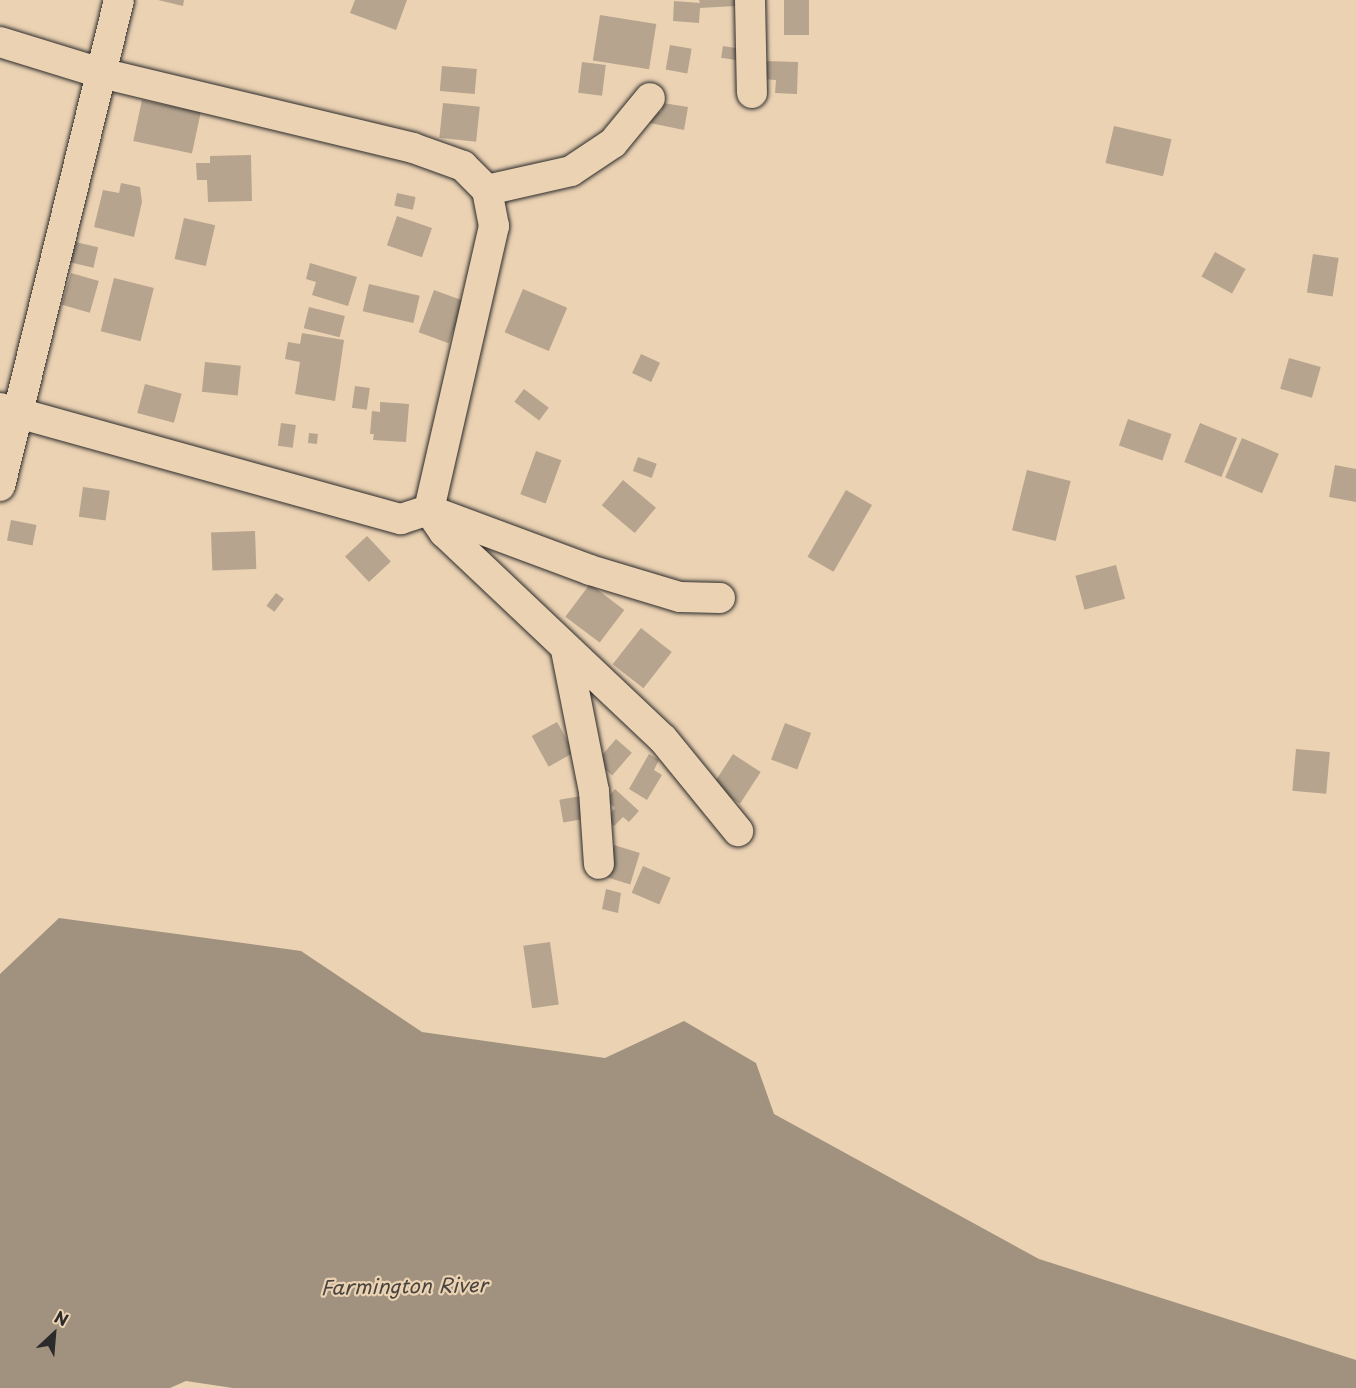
<!DOCTYPE html>
<style>
body{margin:0}
#map{position:relative;width:1356px;height:1388px;overflow:hidden;background:#ebd2b3;font-family:"Playpen Sans",sans-serif}
div>[style]{position:absolute}
.water>*{inset:0;background:#a1927f}
.building>*{inset:0;background:#b6a48e;transform-origin:0 0}
.roads{filter:drop-shadow(0 0 2px #2b2b2b) drop-shadow(0 0 2px #2b2b2b)}
.street>*{height:30px;margin:-15px;padding:0 15px;transform-origin:15px;border-radius:15px;background:#ebd2b3}
span{translate:-50% -50%;white-space:nowrap;text-align:center;line-height:1.15;-webkit-text-stroke:4.5px #ebd2b3;paint-order:stroke}
.water-label{font-size:20px;color:#484540;font-style:italic}
.north{position:absolute;left:24px;top:1304px;width:60px;height:60px;-webkit-text-stroke:4px #ebd2b3;paint-order:stroke;rotate:26deg;font-size:16px;font-weight:700;line-height:24px;text-align:center;color:#2b2b2b}
.north::after{content:'';display:block;margin:auto;width:21px;height:27px;background:#2b2b2b;clip-path:polygon(50% 0,100% 100%,50% 72%,0 100%)}
</style>
<div id="map">
<div class="water">
<i style="clip-path:polygon(59px 918px,301px 951px,422px 1032px,605px 1058px,684px 1021px,756px 1063px,774px 1114px,1039px 1259px,1356px 1360px,1356px 1388px,233px 1388px,186px 1381px,170px 1388px,0 1388px,0 974px)"></i>
</div>
<div class="building">
<i style="clip-path:polygon(158px 0,184px 0,183px 6px)"></i>
<i style="clip-path:polygon(355px 0,407px 0,396px 30px,350px 13px)"></i>
<i style="clip-path:polygon(699px 0,736px 0,736px 6px,700px 8px,699px 23px,673px 21px,674px 1px,700px 3px)"></i>
<i style="left:784px;top:0;width:25px;height:35px"></i>
<i style="left:600px;top:15px;width:57px;height:46px;rotate:9deg"></i>
<i style="left:670px;top:45px;width:22px;height:25px;rotate:10deg"></i>
<i style="left:723px;top:46px;width:19px;height:12px;rotate:9deg"></i>
<i style="clip-path:polygon(764px 61px,798px 62px,797px 94px,775px 93px,776px 80px,763px 79px)"></i>
<i style="left:582px;top:62px;width:24px;height:31px;rotate:7deg"></i>
<i style="left:442px;top:66px;width:35px;height:25px;rotate:5deg"></i>
<i style="left:142px;top:100px;width:60px;height:42px;rotate:12deg"></i>
<i style="left:443px;top:103px;width:37px;height:35px;rotate:6deg"></i>
<i style="clip-path:polygon(663px 103px,688px 107px,684px 130px,645px 122px,647px 109px,661px 112px)"></i>
<i style="left:1114px;top:126px;width:59px;height:38px;rotate:13deg"></i>
<i style="clip-path:polygon(251px 155px,252px 201px,208px 202px,207px 180px,197px 180px,196px 163px,210px 163px,210px 156px)"></i>
<i style="clip-path:polygon(121px 183px,140px 187px,142px 202px,134px 237px,94px 227px,103px 190px,119px 193px)"></i>
<i style="left:397px;top:193px;width:19px;height:13px;rotate:12deg"></i>
<i style="left:397px;top:216px;width:37px;height:31px;rotate:19deg"></i>
<i style="left:184px;top:218px;width:32px;height:42px;rotate:13deg"></i>
<i style="left:67px;top:240px;width:32px;height:21px;rotate:13deg"></i>
<i style="left:1215px;top:252px;width:35px;height:28px;rotate:29deg"></i>
<i style="left:1313px;top:254px;width:26px;height:39px;rotate:9deg"></i>
<i style="clip-path:polygon(310px 263px,357px 277px,348px 306px,312px 295px,316px 282px,306px 279px)"></i>
<i style="left:71px;top:273px;width:29px;height:33px;rotate:16deg"></i>
<i style="left:114px;top:278px;width:41px;height:55px;rotate:14deg"></i>
<i style="left:369px;top:284px;width:52px;height:28px;rotate:13deg"></i>
<i style="left:523px;top:289px;width:48px;height:47px;rotate:23deg"></i>
<i style="left:434px;top:290px;width:32px;height:45px;rotate:20deg"></i>
<i style="left:309px;top:307px;width:37px;height:22px;rotate:14deg"></i>
<i style="clip-path:polygon(302px 333px,344px 340px,335px 401px,295px 394px,300px 362px,285px 359px,288px 342px,300px 344px)"></i>
<i style="left:641px;top:354px;width:21px;height:21px;rotate:25deg"></i>
<i style="left:1289px;top:358px;width:33px;height:32px;rotate:16deg"></i>
<i style="left:205px;top:362px;width:36px;height:30px;rotate:6deg"></i>
<i style="left:145px;top:384px;width:38px;height:30px;rotate:15deg"></i>
<i style="left:355px;top:386px;width:15px;height:22px;rotate:8deg"></i>
<i style="left:524px;top:389px;width:31px;height:16px;rotate:37deg"></i>
<i style="clip-path:polygon(380px 402px,409px 404px,406px 442px,373px 440px,374px 434px,370px 434px,372px 411px,380px 412px)"></i>
<i style="left:1128px;top:419px;width:46px;height:28px;rotate:19deg"></i>
<i style="left:281px;top:423px;width:15px;height:23px;rotate:8deg"></i>
<i style="left:1200px;top:423px;width:40px;height:42px;rotate:22deg"></i>
<i style="left:309px;top:433px;width:9px;height:10px;rotate:6deg"></i>
<i style="left:1242px;top:438px;width:40px;height:43px;rotate:23deg"></i>
<i style="left:536px;top:451px;width:27px;height:46px;rotate:20deg"></i>
<i style="left:638px;top:457px;width:20px;height:15px;rotate:20deg"></i>
<i style="clip-path:polygon(1335px 465px,1356px 469px,1356px 502px,1329px 497px)"></i>
<i style="left:1027px;top:470px;width:45px;height:62px;rotate:14deg"></i>
<i style="left:623px;top:480px;width:43px;height:33px;rotate:40deg"></i>
<i style="left:83px;top:487px;width:27px;height:30px;rotate:8deg"></i>
<i style="left:846px;top:490px;width:30px;height:77px;rotate:30deg"></i>
<i style="left:11px;top:520px;width:26px;height:21px;rotate:11deg"></i>
<i style="left:255px;top:531px;width:38px;height:44px;rotate:88deg"></i>
<i style="left:367px;top:536px;width:35px;height:30px;rotate:47deg"></i>
<i style="left:1116px;top:565px;width:35px;height:42px;rotate:75deg"></i>
<i style="left:590px;top:584px;width:43px;height:41px;rotate:37deg"></i>
<i style="left:276px;top:593px;width:10px;height:16px;rotate:37deg"></i>
<i style="left:641px;top:628px;width:39px;height:46px;rotate:38deg"></i>
<i style="left:557px;top:722px;width:35px;height:29px;rotate:61deg"></i>
<i style="left:785px;top:723px;width:28px;height:39px;rotate:21deg"></i>
<i style="left:616px;top:739px;width:21px;height:30px;rotate:41deg"></i>
<i style="left:1296px;top:749px;width:34px;height:42px;rotate:5deg"></i>
<i style="clip-path:polygon(649px 754px,659px 760px,654px 770px,662px 775px,647px 800px,629px 789px)"></i>
<i style="left:733px;top:754px;width:33px;height:38px;rotate:33deg"></i>
<i style="clip-path:polygon(615px 789px,639px 811px,629px 822px,623px 817px,614px 826px,606px 818px,615px 808px,606px 799px)"></i>
<i style="left:581px;top:796px;width:23px;height:22px;rotate:80deg"></i>
<i style="left:614px;top:845px;width:27px;height:33px;rotate:17deg"></i>
<i style="left:643px;top:866px;width:30px;height:29px;rotate:23deg"></i>
<i style="clip-path:polygon(606px 889px,621px 893px,618px 913px,602px 909px)"></i>
<i style="left:550px;top:942px;width:63px;height:27px;rotate:82deg"></i>
</div>
<div class="roads">
<div class="street">
<i style="left:750px;top:0;width:93px;rotate:88.8deg"></i>
<i style="left:0;top:42px;width:106px;rotate:17.1deg"></i>
<i style="left:101px;top:73px;width:321px;rotate:13.5deg"></i>
<i style="left:413px;top:148px;width:53px;rotate:19.8deg"></i>
<i style="left:463px;top:166px;width:34px;rotate:45deg"></i>
<i style="left:487px;top:190px;width:37px;rotate:79deg"></i>
<i style="left:494px;top:226px;width:291px;rotate:102.9deg"></i>
<i style="left:429px;top:510px;width:27px;rotate:56deg"></i>
<i style="left:444px;top:532px;width:301px;rotate:43.4deg"></i>
<i style="left:663px;top:739px;width:119px;rotate:50.8deg"></i>
<i style="left:487px;top:190px;width:86px;rotate:-12.7deg"></i>
<i style="left:571px;top:171px;width:50px;rotate:-33.7deg"></i>
<i style="left:613px;top:143px;width:58px;rotate:-50.6deg"></i>
<i style="left:0;top:408px;width:416px;rotate:15.5deg"></i>
<i style="left:401px;top:519px;width:29px;rotate:-18deg"></i>
<i style="left:429px;top:510px;width:172px;rotate:20.4deg"></i>
<i style="left:590px;top:570px;width:94px;rotate:16.7deg"></i>
<i style="left:680px;top:597px;width:40px;rotate:1.4deg"></i>
<i style="left:0;top:486px;width:500px;rotate:-76.24deg"></i>
<i style="left:566px;top:650px;width:144px;rotate:78.8deg"></i>
<i style="left:594px;top:791px;width:73px;rotate:86.1deg"></i>
</div>
</div>
<div class="water-label">
<span style="left:404px;top:1286px;rotate:-1deg">Farmington River</span>
</div>
<div class="north">N</div>
</div>
